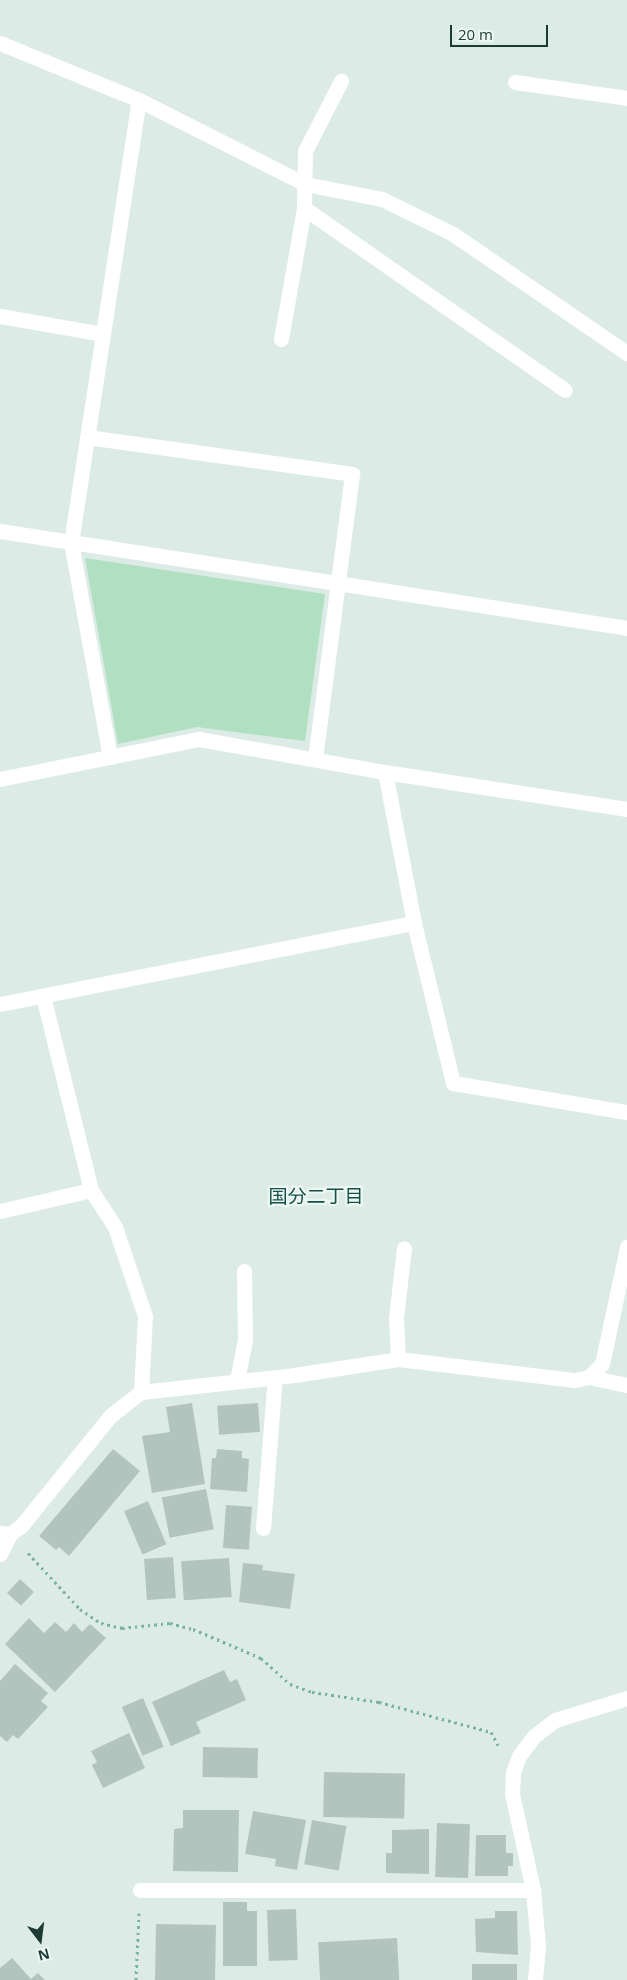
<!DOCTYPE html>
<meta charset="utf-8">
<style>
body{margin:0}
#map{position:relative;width:627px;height:1980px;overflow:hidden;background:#dcebe5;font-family:"Open Sans","Noto Sans JP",sans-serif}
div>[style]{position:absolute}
.green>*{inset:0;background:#b1dfc1}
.building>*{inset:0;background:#b1c5be;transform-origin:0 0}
.path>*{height:3px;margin-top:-1.5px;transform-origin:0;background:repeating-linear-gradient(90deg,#78b2a5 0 2.5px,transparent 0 6.5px)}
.lane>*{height:15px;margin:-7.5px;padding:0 7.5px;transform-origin:7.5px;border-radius:7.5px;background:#fff}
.street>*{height:15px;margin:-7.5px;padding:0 7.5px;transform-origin:7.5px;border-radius:7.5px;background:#fff}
span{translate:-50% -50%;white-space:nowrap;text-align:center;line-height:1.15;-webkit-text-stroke:4.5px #ecf7f3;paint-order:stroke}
.neighbourhood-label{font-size:19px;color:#164f46}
.north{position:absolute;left:15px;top:1915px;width:50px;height:50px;-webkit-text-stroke:4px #ecf7f3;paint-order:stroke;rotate:165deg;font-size:14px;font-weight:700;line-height:20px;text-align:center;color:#1c3b35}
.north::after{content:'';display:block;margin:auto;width:18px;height:22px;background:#1c3b35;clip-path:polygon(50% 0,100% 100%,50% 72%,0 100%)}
.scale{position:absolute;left:450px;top:25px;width:98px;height:22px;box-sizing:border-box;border:2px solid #1c3b35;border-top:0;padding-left:6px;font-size:15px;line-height:18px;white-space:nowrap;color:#1c3b35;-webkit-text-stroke:4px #ecf7f3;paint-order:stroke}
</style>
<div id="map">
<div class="green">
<i style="clip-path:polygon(85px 558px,325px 594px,305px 741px,197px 727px,118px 744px)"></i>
</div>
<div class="building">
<i style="clip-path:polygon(192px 1403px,205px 1484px,152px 1493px,142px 1436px,170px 1432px,166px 1407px)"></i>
<i style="left:258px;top:1403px;width:29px;height:41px;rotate:86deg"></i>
<i style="clip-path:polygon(113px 1449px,140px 1471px,69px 1556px,59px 1547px,56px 1550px,39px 1536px)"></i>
<i style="clip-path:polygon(217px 1449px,242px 1451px,242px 1458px,249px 1459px,247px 1492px,210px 1489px,212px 1458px,216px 1458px)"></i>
<i style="left:206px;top:1489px;width:41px;height:45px;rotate:79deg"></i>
<i style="left:148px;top:1501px;width:47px;height:26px;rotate:67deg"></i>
<i style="left:226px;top:1505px;width:26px;height:43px;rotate:4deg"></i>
<i style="left:173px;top:1557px;width:41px;height:29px;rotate:86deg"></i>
<i style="left:229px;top:1558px;width:39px;height:48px;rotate:86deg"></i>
<i style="clip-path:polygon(243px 1563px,263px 1565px,262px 1570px,295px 1574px,290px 1609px,239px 1602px)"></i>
<i style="left:20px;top:1579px;width:19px;height:19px;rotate:43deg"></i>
<i style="clip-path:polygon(29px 1618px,44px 1633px,55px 1622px,66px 1632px,74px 1623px,82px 1632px,90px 1624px,106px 1638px,55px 1692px,5px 1644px)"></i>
<i style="clip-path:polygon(15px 1664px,48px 1693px,41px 1701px,48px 1707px,18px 1739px,13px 1735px,7px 1742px,0 1736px,0 1681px)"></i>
<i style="clip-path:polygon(224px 1670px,230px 1682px,237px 1679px,246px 1700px,196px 1722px,201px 1733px,171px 1746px,152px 1702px)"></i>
<i style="left:143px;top:1698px;width:53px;height:23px;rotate:67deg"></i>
<i style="clip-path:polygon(129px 1733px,145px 1768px,103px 1788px,92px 1765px,97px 1762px,91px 1751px)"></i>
<i style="left:203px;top:1747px;width:55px;height:30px;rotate:1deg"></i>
<i style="left:324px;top:1772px;width:81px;height:45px;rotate:1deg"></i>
<i style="clip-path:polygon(183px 1810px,239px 1810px,238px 1872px,173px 1871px,174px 1829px,183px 1828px)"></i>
<i style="clip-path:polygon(253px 1811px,306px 1820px,297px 1870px,275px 1866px,276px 1859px,245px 1854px)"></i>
<i style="left:312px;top:1820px;width:35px;height:45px;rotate:10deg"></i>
<i style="left:437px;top:1823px;width:33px;height:54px;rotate:2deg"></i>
<i style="clip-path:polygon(429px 1829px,429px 1874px,386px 1873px,386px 1853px,392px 1853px,392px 1830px)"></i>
<i style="clip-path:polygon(476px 1835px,506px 1835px,506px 1853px,513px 1853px,513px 1866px,508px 1866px,508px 1876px,475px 1876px)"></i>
<i style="clip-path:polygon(223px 1902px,247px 1902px,247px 1911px,257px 1911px,257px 1966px,223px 1966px)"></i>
<i style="left:296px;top:1909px;width:51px;height:29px;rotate:88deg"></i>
<i style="clip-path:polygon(495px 1911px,517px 1911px,518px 1955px,476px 1952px,475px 1919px,495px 1918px)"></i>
<i style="left:156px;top:1924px;width:60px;height:56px;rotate:1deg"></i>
<i style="left:397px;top:1938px;width:42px;height:79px;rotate:87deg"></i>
<i style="clip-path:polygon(12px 1958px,31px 1979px,38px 1973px,45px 1980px,0 1980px,0 1968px)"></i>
<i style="left:472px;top:1964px;width:45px;height:16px"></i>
</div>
<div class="path">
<i style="left:28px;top:1553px;width:76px;rotate:47.1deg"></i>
<i style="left:80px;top:1609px;width:25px;rotate:34deg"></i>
<i style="left:101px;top:1623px;width:22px;rotate:13deg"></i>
<i style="left:122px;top:1628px;width:48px;rotate:-5.9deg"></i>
<i style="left:170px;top:1623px;width:24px;rotate:15deg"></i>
<i style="left:193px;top:1629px;width:74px;rotate:23.1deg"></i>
<i style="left:261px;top:1658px;width:39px;rotate:42deg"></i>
<i style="left:290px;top:1684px;width:23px;rotate:20deg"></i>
<i style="left:312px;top:1692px;width:68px;rotate:8.5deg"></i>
<i style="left:379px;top:1702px;width:116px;rotate:15deg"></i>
<i style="left:491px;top:1732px;width:15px;rotate:62deg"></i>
<i style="left:136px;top:1980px;width:67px;rotate:-87.4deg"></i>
</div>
<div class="lane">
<i style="left:515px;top:82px;width:113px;rotate:8.1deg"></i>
<i style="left:304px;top:208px;width:57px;rotate:-89deg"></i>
<i style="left:305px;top:151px;width:79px;rotate:-62.8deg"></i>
<i style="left:281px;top:339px;width:133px;rotate:-80deg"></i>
<i style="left:304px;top:208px;width:318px;rotate:34.9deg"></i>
<i style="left:398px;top:1359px;width:41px;rotate:-92.8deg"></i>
<i style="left:396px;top:1318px;width:70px;rotate:-83.5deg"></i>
<i style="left:237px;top:1380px;width:41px;rotate:-78.7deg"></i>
<i style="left:245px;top:1340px;width:69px;rotate:-90.8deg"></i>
<i style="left:263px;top:1528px;width:151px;rotate:-85.5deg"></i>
<i style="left:0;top:1554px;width:22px;rotate:-63deg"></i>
<i style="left:140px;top:1890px;width:393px"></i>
</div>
<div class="street">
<i style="left:0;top:43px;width:150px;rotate:22.3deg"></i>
<i style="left:139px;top:100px;width:186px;rotate:26.8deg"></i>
<i style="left:305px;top:184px;width:78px;rotate:11deg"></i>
<i style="left:382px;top:199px;width:79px;rotate:26.2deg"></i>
<i style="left:453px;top:234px;width:211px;rotate:34.4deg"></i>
<i style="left:0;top:316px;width:105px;rotate:9.9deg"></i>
<i style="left:87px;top:437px;width:268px;rotate:7.9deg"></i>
<i style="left:352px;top:474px;width:286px;rotate:97.4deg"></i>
<i style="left:0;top:531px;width:634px;rotate:8.79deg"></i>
<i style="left:110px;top:757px;width:218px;rotate:-100.3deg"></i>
<i style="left:71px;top:543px;width:448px;rotate:-81.3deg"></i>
<i style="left:385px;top:772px;width:154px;rotate:79.1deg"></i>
<i style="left:414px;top:923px;width:165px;rotate:76.3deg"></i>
<i style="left:453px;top:1083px;width:176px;rotate:9.5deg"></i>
<i style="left:0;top:779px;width:203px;rotate:-11.4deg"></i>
<i style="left:199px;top:739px;width:189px;rotate:10.1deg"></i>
<i style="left:385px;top:772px;width:245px;rotate:8.7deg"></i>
<i style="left:43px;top:996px;width:200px;rotate:76.1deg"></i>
<i style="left:0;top:1004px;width:422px;rotate:-11.1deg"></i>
<i style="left:0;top:1211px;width:93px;rotate:-13deg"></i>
<i style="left:91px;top:1190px;width:44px;rotate:57deg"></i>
<i style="left:115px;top:1227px;width:94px;rotate:71.4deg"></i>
<i style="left:145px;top:1316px;width:76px;rotate:93deg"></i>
<i style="left:589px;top:1377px;width:39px;rotate:12deg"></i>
<i style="left:0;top:1533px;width:10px;rotate:6deg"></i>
<i style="left:10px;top:1534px;width:14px;rotate:-36deg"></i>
<i style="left:21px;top:1526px;width:141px;rotate:-51deg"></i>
<i style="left:110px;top:1416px;width:39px;rotate:-38deg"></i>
<i style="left:141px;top:1392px;width:154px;rotate:-6.3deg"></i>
<i style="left:294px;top:1375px;width:105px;rotate:-8.7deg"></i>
<i style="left:398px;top:1359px;width:178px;rotate:6.8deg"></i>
<i style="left:575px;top:1380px;width:14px;rotate:-12deg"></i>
<i style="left:589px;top:1377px;width:18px;rotate:-45deg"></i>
<i style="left:602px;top:1364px;width:120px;rotate:-77.9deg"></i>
<i style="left:535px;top:1980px;width:35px;rotate:-85deg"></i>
<i style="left:538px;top:1945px;width:55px;rotate:-95.2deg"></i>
<i style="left:533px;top:1890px;width:98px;rotate:-102.3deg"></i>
<i style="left:512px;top:1794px;width:22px;rotate:-87deg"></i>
<i style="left:513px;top:1772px;width:17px;rotate:-69deg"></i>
<i style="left:519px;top:1756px;width:25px;rotate:-53deg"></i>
<i style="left:534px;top:1736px;width:26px;rotate:-37deg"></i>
<i style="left:555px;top:1720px;width:75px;rotate:-17deg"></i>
</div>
<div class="neighbourhood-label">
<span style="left:316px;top:1197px">国分二丁目</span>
</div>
<div class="north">N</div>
<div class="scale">20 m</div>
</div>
